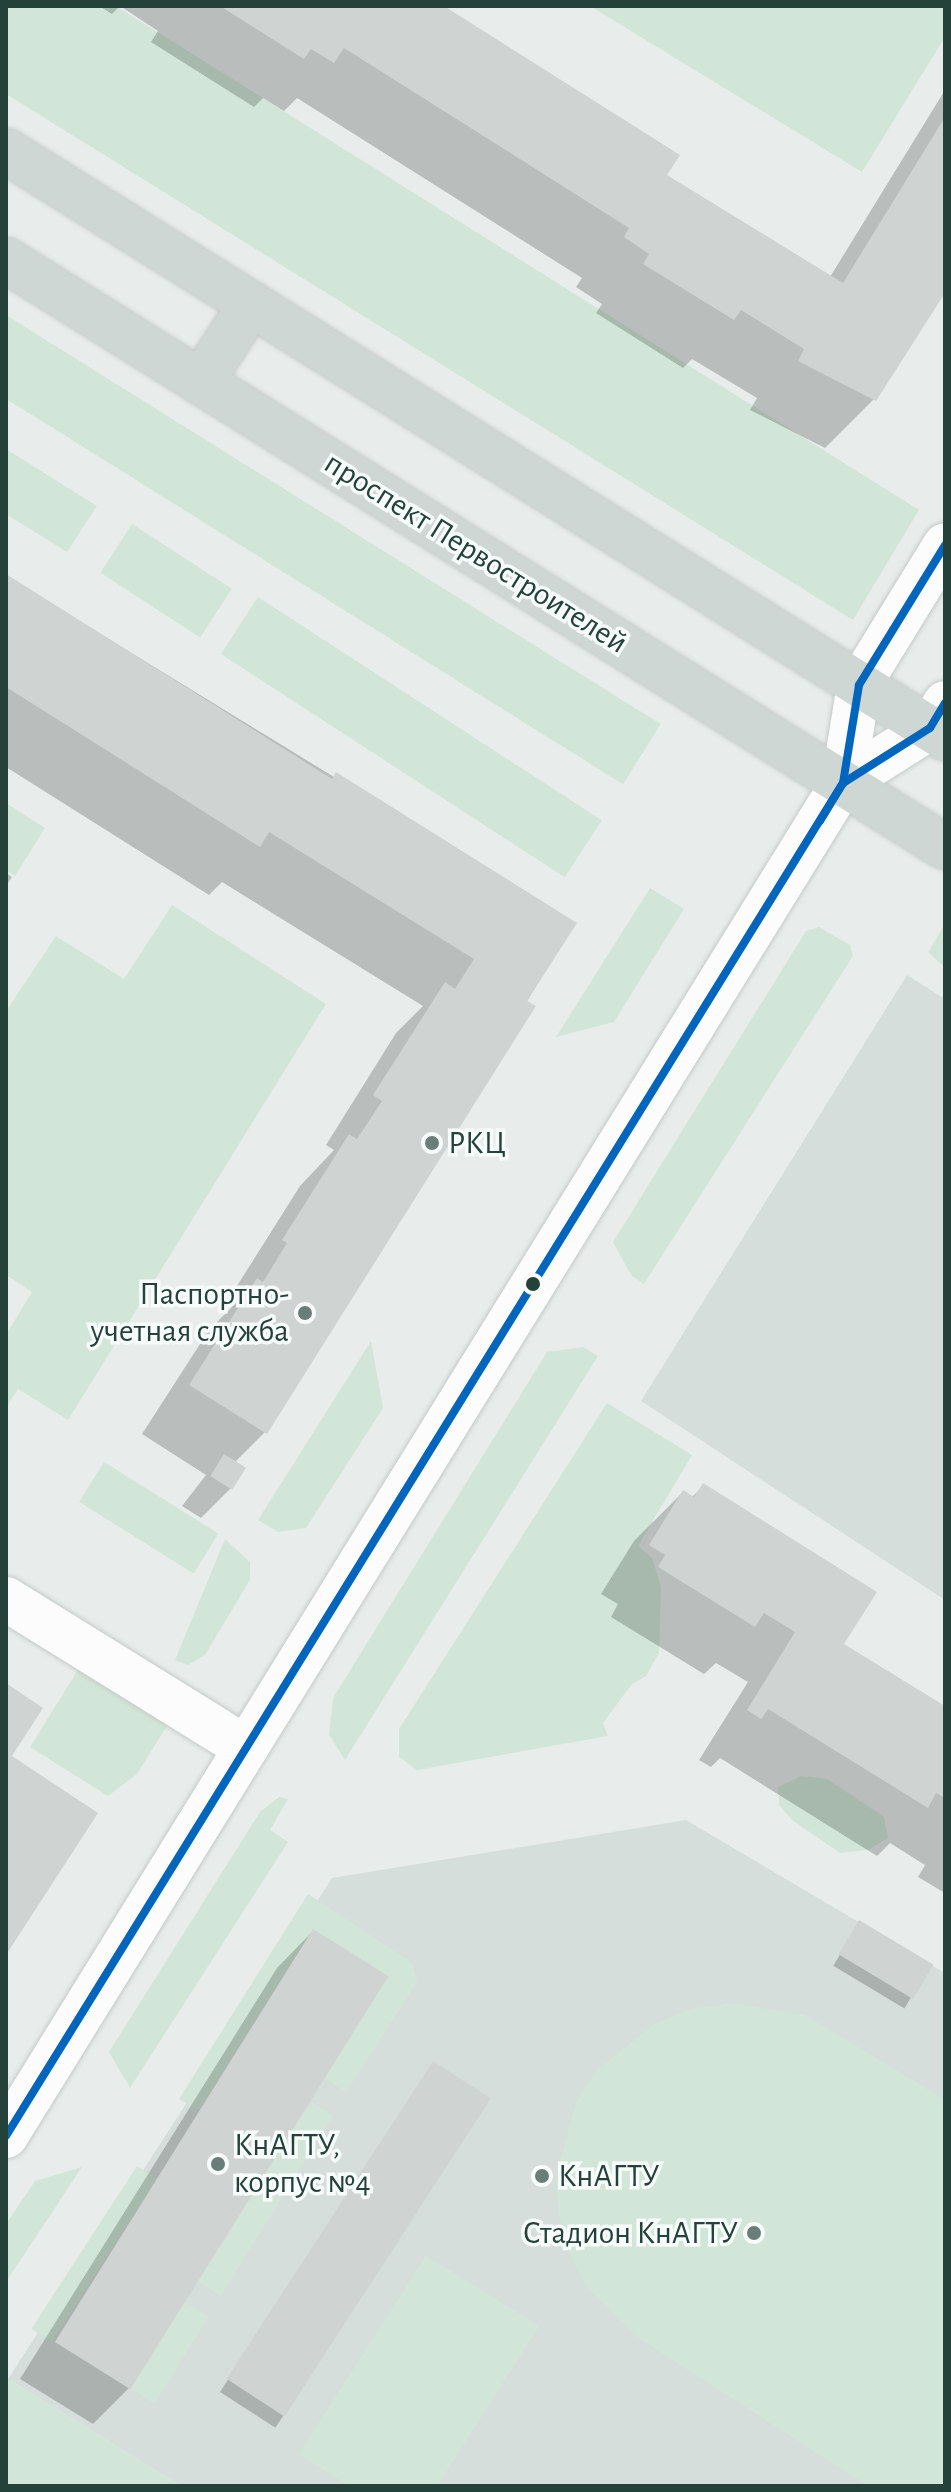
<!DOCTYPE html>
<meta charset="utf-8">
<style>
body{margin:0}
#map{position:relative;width:951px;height:2492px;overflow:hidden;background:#e8edeb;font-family:"Alegreya Sans",sans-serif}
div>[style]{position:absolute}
.built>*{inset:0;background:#d6dedb}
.green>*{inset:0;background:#d1e6d8;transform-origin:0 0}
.shadow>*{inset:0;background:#0003;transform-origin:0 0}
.building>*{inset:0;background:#cfd4d2;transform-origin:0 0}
.roads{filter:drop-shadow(0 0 2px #c5cac8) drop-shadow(0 0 2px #c5cac8)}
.minor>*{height:44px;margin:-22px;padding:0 22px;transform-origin:22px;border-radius:22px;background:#fcfcfc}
.major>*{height:44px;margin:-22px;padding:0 22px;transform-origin:22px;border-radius:22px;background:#cfd7d5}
.bus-1>*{height:8px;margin:-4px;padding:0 4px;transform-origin:4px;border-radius:4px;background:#0065bd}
.dots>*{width:22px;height:22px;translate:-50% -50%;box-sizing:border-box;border:4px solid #f7fbf9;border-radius:50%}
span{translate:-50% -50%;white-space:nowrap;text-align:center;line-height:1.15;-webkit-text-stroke:7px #f7fbf9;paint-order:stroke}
.street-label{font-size:32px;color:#24423a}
.poi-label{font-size:32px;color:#24423a}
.left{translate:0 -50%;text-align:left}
.right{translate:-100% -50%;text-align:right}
.frame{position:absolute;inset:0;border:8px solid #24423a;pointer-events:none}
</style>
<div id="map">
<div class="built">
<i style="clip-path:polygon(907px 975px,945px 999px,945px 1600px,641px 1401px)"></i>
<i style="clip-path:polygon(686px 1820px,945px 1973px,945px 2486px,181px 2486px,8px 2379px,332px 1878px)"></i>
</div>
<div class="green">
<i style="clip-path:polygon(6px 6px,116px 6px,919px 510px,853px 620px,6px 94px)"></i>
<i style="clip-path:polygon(590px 6px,945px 6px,945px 37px,862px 172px)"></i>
<i style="left:6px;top:315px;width:772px;height:71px;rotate:32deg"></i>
<i style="clip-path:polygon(6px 449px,97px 506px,67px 552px,6px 514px)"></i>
<i style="left:132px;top:524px;width:119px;height:58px;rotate:33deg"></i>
<i style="left:258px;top:597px;width:410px;height:68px;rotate:33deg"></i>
<i style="clip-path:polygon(6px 803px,45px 828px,15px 876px,6px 870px)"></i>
<i style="clip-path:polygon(650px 888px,684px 909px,614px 1022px,556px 1037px)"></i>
<i style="clip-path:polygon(172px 905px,326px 1004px,68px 1420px,18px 1389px,6px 1408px,6px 1335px,32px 1292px,6px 1275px,6px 1011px,56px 936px,124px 979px)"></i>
<i style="clip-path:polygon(945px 924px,945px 968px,928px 952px)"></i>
<i style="clip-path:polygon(819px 927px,850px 945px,853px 956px,644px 1284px,631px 1275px,613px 1242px,806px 931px)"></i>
<i style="clip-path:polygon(371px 1341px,383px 1408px,306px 1528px,278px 1532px,258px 1520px)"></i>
<i style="clip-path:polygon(583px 1347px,598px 1356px,345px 1760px,329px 1735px,333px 1698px,547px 1352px)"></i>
<i style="clip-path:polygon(607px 1403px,692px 1455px,638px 1546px,652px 1558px,661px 1587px,659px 1653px,646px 1676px,632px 1684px,603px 1723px,608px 1736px,417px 1770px,399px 1757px,399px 1729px)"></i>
<i style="left:104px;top:1462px;width:135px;height:47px;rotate:32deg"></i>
<i style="clip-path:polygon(225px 1539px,250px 1562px,250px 1580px,205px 1655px,188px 1665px,175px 1660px)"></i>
<i style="clip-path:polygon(81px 1665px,170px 1721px,137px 1774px,108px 1796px,30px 1747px)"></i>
<i style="clip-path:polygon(801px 1776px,827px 1779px,884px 1817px,888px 1838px,868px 1850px,840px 1853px,792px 1820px,779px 1805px,778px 1787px)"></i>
<i style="clip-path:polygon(279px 1797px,288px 1799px,270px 1830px,288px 1842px,130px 2088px,109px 2052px,260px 1812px)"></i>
<i style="clip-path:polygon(308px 1894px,412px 1963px,417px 1982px,346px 2092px,325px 2078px,389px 1976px,313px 1929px,199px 2111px,179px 2099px)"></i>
<i style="clip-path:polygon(730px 2003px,805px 2015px,945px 2100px,945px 2486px,868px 2486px,639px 2338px,586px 2286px,569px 2252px,559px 2215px,556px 2176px,576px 2103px,597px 2070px,656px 2023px,692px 2009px)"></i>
<i style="left:311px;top:2102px;width:26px;height:212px;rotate:32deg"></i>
<i style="left:137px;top:2166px;width:24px;height:194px;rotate:33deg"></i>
<i style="clip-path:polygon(82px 2167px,6px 2282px,6px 2224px,35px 2181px)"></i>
<i style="clip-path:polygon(426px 2256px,539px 2326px,437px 2486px,349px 2486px,299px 2454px)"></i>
<i style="left:185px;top:2302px;width:28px;height:102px;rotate:32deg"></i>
<i style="clip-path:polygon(8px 2379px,181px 2486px,6px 2486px)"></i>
</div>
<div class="shadow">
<i style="clip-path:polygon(99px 6px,441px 6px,664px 176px,830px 277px,945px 90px,945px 289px,874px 399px,825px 448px,750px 410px,757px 398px,692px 359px,683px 368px,596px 313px,602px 304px,576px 287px,582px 278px,297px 98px,284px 111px,263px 98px,254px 107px,151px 42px,158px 31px,120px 6px,112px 14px)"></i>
<i style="clip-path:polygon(6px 576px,574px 924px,265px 1432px,234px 1463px,231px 1488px,201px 1518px,182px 1506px,206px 1475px,142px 1434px,209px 1330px,231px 1308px,240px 1292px,235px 1289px,300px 1186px,334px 1150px,326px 1145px,396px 1033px,423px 1006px,222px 882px,209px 895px,6px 767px)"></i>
<i style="clip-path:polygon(6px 873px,12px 877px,6px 886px)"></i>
<i style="clip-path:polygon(703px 1486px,842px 1644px,945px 1708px,945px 1893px,918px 1877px,925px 1865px,890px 1843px,877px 1856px,720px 1758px,711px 1767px,699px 1760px,748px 1682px,716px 1663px,704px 1674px,611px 1617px,618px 1604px,601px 1594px,634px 1541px,683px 1492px,692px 1497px)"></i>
<i style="left:859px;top:1923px;width:83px;height:50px;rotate:31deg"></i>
<i style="clip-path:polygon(313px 1931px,129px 2388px,93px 2424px,20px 2379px,277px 1968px)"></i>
<i style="left:433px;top:2064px;width:66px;height:391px;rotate:33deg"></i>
</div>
<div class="building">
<i style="clip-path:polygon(220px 6px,444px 6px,680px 155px,667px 175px,843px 283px,945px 117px,945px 293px,876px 401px,798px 361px,804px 349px,741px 310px,734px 320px,643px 264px,649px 254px,624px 237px,629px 228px,344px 48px,334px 63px,311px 49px,304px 59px)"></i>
<i style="clip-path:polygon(6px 574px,332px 779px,336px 772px,577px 923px,527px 1001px,536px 1006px,267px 1434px,189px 1385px,257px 1278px,263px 1282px,287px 1243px,282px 1240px,349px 1134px,357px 1139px,382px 1101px,373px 1095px,445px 982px,455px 989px,474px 959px,269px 832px,260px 847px,6px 687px)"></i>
<i style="left:224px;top:1454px;width:26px;height:26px;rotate:32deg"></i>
<i style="clip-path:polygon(703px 1483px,877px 1592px,844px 1644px,945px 1706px,945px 1798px,936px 1793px,928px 1808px,768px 1709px,761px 1719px,747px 1710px,795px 1632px,764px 1613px,755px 1627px,658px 1567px,665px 1555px,649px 1545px,683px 1490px,694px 1497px)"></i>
<i style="clip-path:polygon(6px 1683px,43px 1708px,12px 1756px,98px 1813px,6px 1955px)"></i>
<i style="left:859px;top:1920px;width:87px;height:40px;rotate:31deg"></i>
<i style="left:313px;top:1929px;width:89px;height:487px;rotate:32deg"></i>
<i style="left:433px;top:2061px;width:69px;height:379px;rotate:33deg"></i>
</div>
<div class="roads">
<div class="minor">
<i style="left:843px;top:783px;width:103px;rotate:-32.3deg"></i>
<i style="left:930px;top:728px;width:29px;rotate:-59deg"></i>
<i style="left:6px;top:1599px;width:282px;rotate:31.8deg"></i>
<i style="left:6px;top:2136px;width:1591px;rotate:-58.26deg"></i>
<i style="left:843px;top:783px;width:99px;rotate:-80.7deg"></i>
<i style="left:859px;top:685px;width:164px;rotate:-58.4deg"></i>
</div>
<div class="major">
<i style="left:6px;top:151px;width:1107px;rotate:32.01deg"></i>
<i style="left:6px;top:260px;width:1107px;rotate:32.01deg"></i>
<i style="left:201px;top:382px;width:93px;rotate:-57.3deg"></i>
</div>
</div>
<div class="bus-1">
<i style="left:820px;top:821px;width:44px;rotate:-58.8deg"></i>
<i style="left:843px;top:783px;width:103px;rotate:-32.3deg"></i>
<i style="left:930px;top:728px;width:29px;rotate:-59deg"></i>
<i style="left:6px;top:2136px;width:1591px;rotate:-58.26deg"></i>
<i style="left:843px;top:783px;width:99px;rotate:-80.7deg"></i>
<i style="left:859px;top:685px;width:164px;rotate:-58.4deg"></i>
</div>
<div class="dots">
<i style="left:432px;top:1143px;background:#697e78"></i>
<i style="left:533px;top:1284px;background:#24423a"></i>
<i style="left:305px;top:1313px;background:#697e78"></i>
<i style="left:218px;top:2164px;background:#697e78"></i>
<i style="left:542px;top:2176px;background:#697e78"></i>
<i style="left:754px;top:2233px;background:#697e78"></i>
</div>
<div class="street-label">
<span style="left:476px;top:553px;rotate:32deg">проспект Первостроителей</span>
</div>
<div class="poi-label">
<span class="left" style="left:448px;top:1143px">РКЦ</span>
<span class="right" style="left:289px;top:1313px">Паспортно-<br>учетная служба</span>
<span class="left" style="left:234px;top:2164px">КнАГТУ,<br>корпус №4</span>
<span class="left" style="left:558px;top:2176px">КнАГТУ</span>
<span class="right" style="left:738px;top:2233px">Стадион КнАГТУ</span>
</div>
<div class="frame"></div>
</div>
